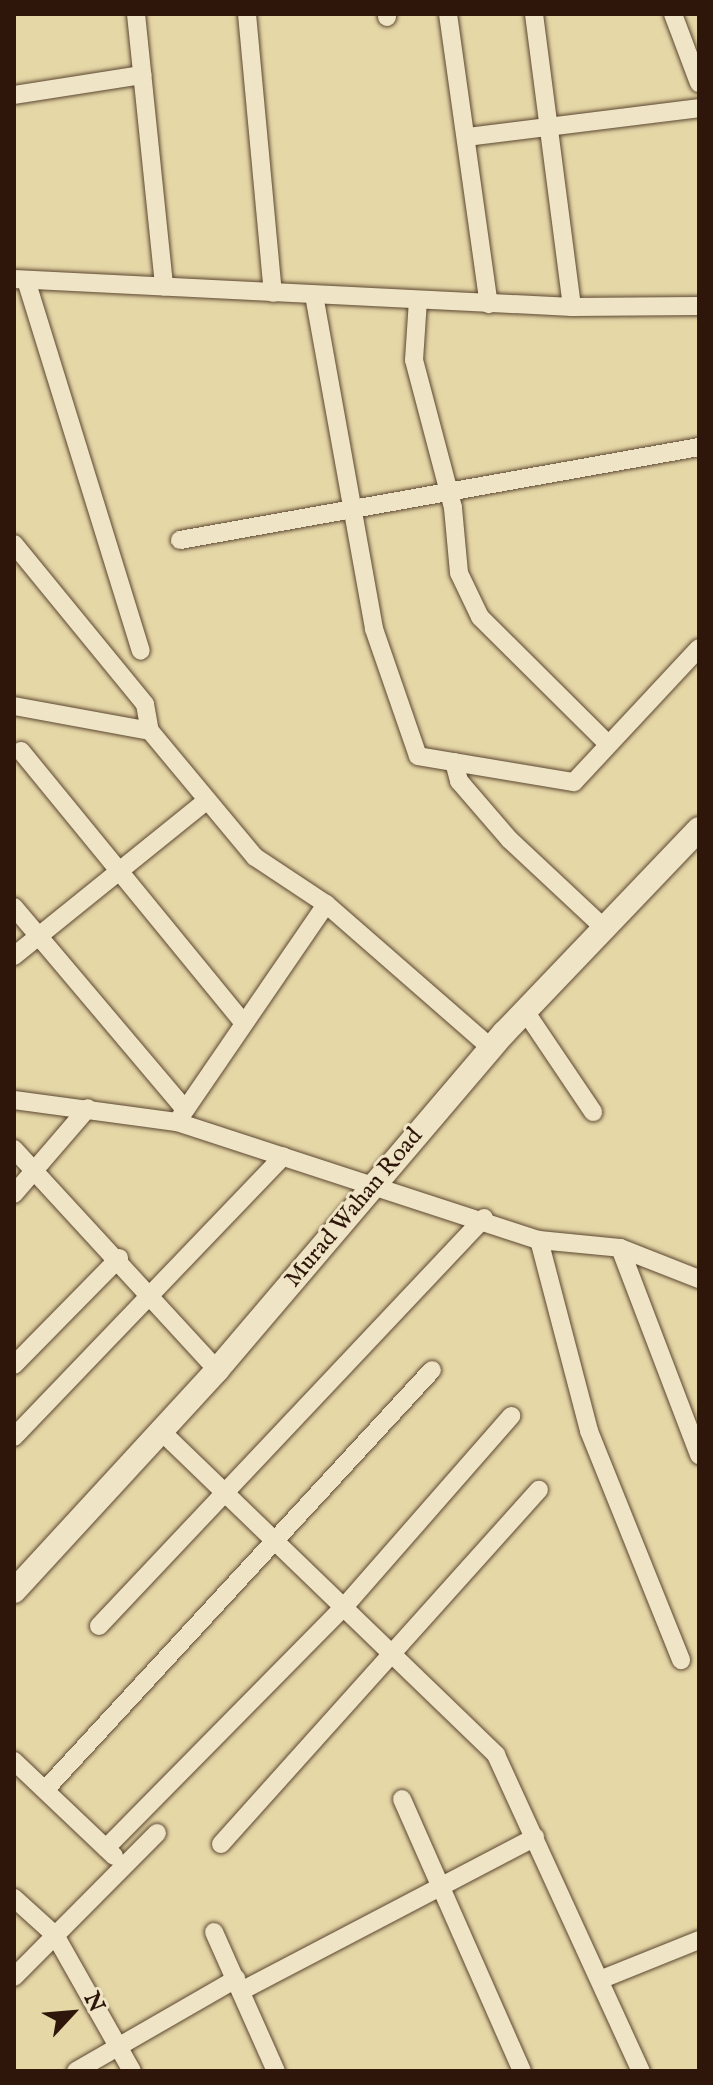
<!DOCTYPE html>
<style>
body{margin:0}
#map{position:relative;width:713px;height:2085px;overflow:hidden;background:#e6d7a7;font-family:"IM FELL English",serif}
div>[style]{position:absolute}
.roads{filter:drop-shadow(0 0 2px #5c4731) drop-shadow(0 0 2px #5c4731)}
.minor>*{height:18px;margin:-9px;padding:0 9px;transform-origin:9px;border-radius:9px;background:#efe5c6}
.tertiary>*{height:24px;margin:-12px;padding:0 12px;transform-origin:12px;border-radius:12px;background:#efe5c6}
span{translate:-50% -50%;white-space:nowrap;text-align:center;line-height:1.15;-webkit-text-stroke:6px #efe5c6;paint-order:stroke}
.street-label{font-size:24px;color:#2e170a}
.frame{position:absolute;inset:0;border:16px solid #2e170a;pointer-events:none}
.north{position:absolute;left:32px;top:1973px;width:80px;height:80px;-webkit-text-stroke:6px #efe5c6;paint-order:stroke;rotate:64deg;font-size:22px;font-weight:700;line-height:32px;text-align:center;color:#2e170a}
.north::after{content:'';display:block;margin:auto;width:28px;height:36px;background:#2e170a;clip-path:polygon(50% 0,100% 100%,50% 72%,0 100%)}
</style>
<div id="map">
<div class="roads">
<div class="minor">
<i style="left:136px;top:14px;width:274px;rotate:84.1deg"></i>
<i style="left:247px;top:14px;width:280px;rotate:84.7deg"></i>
<i style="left:387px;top:14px;width:3px;rotate:90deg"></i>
<i style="left:448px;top:14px;width:293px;rotate:82deg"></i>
<i style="left:534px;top:14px;width:295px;rotate:82.6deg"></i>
<i style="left:673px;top:14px;width:74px;rotate:69.4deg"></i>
<i style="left:14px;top:95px;width:130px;rotate:-8.9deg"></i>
<i style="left:467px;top:137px;width:234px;rotate:-7.1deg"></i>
<i style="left:14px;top:279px;width:559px;rotate:2.87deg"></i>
<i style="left:572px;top:307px;width:127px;rotate:-0.5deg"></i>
<i style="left:26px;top:280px;width:388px;rotate:72.8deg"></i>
<i style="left:314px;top:295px;width:339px;rotate:79.8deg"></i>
<i style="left:374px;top:629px;width:134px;rotate:70.9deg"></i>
<i style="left:418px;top:756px;width:158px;rotate:9.5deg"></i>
<i style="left:574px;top:782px;width:183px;rotate:-47deg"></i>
<i style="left:418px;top:300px;width:60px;rotate:93.8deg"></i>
<i style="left:414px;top:360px;width:153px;rotate:75.2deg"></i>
<i style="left:453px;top:508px;width:65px;rotate:84.7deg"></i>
<i style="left:459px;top:573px;width:49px;rotate:64.5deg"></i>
<i style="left:480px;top:617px;width:179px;rotate:44.8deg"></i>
<i style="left:180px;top:540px;width:527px;rotate:-10.16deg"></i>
<i style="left:14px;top:544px;width:207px;rotate:50.7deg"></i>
<i style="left:145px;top:704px;width:27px;rotate:80deg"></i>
<i style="left:150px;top:731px;width:164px;rotate:50.2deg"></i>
<i style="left:255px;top:857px;width:85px;rotate:33.5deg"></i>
<i style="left:326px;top:904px;width:219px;rotate:41.1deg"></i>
<i style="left:14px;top:706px;width:138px;rotate:10.4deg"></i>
<i style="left:21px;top:751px;width:350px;rotate:50.7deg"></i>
<i style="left:454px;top:762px;width:20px;rotate:75deg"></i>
<i style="left:459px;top:781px;width:78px;rotate:49.2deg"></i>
<i style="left:510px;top:840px;width:129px;rotate:43.1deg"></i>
<i style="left:14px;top:907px;width:262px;rotate:49.8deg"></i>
<i style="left:14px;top:956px;width:248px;rotate:-38.9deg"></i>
<i style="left:525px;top:1011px;width:122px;rotate:56deg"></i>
<i style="left:14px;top:1100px;width:164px;rotate:7.7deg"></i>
<i style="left:177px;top:1122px;width:381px;rotate:18.1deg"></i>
<i style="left:539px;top:1240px;width:81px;rotate:5.6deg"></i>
<i style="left:620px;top:1248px;width:85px;rotate:21.4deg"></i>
<i style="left:177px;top:1122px;width:264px;rotate:-55.6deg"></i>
<i style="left:14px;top:1149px;width:300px;rotate:47.4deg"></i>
<i style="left:14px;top:1194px;width:113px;rotate:-49.3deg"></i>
<i style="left:539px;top:1240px;width:197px;rotate:75.3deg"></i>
<i style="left:589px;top:1431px;width:247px;rotate:68.1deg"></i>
<i style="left:620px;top:1248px;width:222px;rotate:69.1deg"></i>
<i style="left:14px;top:1365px;width:150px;rotate:-45.5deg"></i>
<i style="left:162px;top:1432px;width:465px;rotate:44deg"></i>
<i style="left:496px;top:1755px;width:348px;rotate:65.4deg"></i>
<i style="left:14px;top:1437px;width:389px;rotate:-46.2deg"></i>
<i style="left:99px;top:1626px;width:561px;rotate:-46.66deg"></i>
<i style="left:14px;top:1761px;width:138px;rotate:43.5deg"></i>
<i style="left:45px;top:1790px;width:571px;rotate:-47.34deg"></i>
<i style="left:402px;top:1799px;width:297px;rotate:66.2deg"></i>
<i style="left:221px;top:1844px;width:476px;rotate:-48.1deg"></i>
<i style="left:106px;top:1848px;width:339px;rotate:-45.4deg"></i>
<i style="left:344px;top:1607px;width:254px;rotate:-48.8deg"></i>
<i style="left:14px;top:1898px;width:55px;rotate:42.1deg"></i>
<i style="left:55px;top:1935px;width:156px;rotate:60.5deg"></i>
<i style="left:214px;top:1932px;width:152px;rotate:66deg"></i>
<i style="left:14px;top:1977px;width:203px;rotate:-45.2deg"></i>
<i style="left:602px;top:1979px;width:105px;rotate:-21.9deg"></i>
<i style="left:241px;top:1991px;width:332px;rotate:-27.6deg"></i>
<i style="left:76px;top:2071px;width:185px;rotate:-29.9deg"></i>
</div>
<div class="tertiary">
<i style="left:14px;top:1591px;width:300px;rotate:-47.4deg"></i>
<i style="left:217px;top:1370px;width:443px;rotate:-49.6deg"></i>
<i style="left:504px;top:1033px;width:282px;rotate:-46.3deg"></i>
</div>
</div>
<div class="street-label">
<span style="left:354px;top:1208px;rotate:-50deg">Murad Wahan Road</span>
</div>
<div class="frame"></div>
<div class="north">N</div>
</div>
